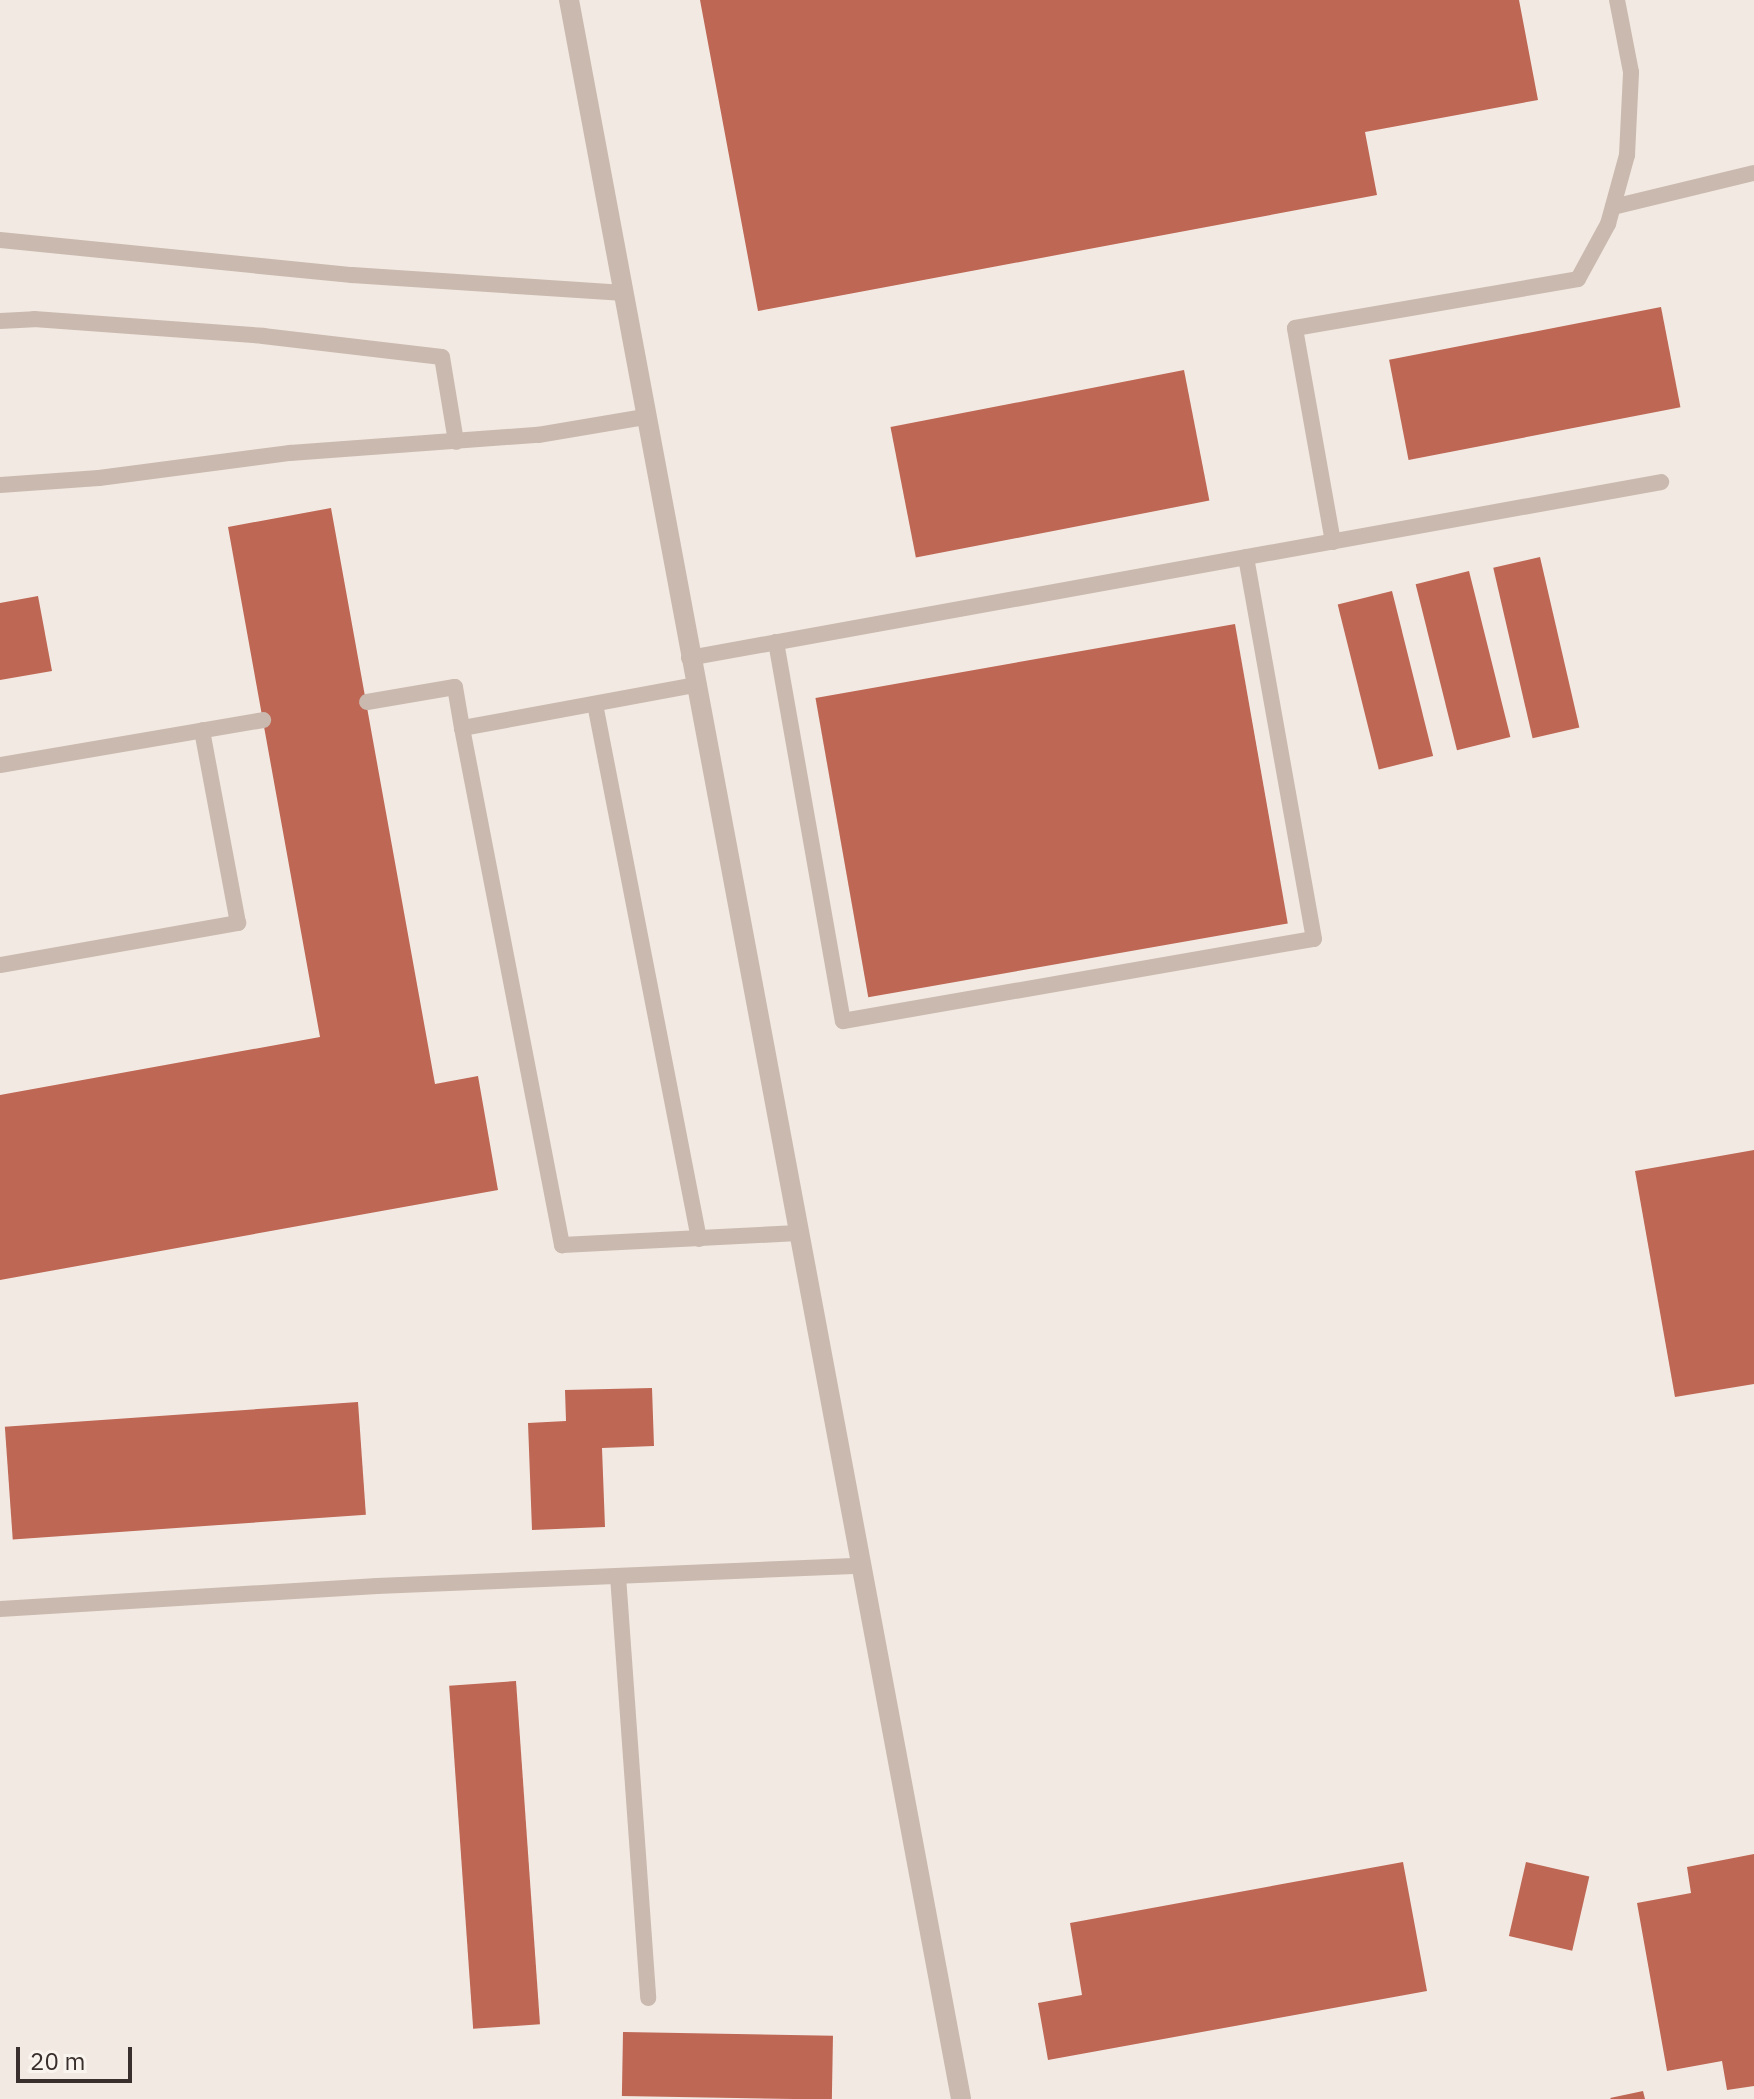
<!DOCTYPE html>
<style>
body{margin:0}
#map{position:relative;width:1754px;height:2099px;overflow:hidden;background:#f2e9e2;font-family:"IBM Plex Sans",sans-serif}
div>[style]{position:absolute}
.building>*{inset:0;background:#be6754;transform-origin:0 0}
.lane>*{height:16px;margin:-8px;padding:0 8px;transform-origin:8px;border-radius:8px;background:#cab9ae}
.street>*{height:20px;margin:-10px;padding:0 10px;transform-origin:10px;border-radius:10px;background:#cab9ae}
span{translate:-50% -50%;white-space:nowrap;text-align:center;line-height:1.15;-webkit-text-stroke:6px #faf4ee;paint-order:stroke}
.scale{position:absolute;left:16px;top:2047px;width:116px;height:36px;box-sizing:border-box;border:4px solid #392f2c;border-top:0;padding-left:10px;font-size:24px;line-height:28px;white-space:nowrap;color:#392f2c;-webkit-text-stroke:6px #faf4ee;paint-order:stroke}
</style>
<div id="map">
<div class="building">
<i style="clip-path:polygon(700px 0,1519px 0,1538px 100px,1365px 132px,1377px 195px,758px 311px)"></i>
<i style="left:1661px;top:307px;width:102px;height:277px;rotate:79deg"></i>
<i style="left:1184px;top:370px;width:133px;height:299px;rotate:79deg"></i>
<i style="clip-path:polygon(331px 508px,435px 1084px,478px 1076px,498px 1190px,0 1280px,0 1095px,320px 1037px,228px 527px)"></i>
<i style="left:1540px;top:557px;width:175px;height:48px;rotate:77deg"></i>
<i style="left:1469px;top:571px;width:171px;height:55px;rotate:76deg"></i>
<i style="left:1392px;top:591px;width:170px;height:56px;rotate:76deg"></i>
<i style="clip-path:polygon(38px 596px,52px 671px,0 680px,0 603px)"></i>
<i style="left:1235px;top:624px;width:304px;height:426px;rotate:80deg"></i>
<i style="clip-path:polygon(1754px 1150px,1754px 1384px,1675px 1397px,1635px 1171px)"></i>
<i style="clip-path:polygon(652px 1388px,654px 1446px,602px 1448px,605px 1527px,532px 1530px,528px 1423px,566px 1421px,565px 1390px)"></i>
<i style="left:358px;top:1402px;width:113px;height:354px;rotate:86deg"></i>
<i style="left:516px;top:1681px;width:344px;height:67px;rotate:86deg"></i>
<i style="clip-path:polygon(1754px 1854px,1754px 2086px,1727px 2090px,1722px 2061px,1667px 2071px,1637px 1903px,1691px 1893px,1687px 1867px)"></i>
<i style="clip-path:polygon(1403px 1862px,1427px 1991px,1048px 2060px,1038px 2003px,1082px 1995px,1070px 1923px)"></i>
<i style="left:1526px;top:1862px;width:65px;height:76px;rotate:13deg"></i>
<i style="left:623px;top:2032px;width:210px;height:64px;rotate:1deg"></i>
<i style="clip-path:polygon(1643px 2091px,1645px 2099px,1611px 2099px,1610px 2098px)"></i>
</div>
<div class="lane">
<i style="left:1613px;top:207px;width:145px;rotate:-13.6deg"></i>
<i style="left:0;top:240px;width:354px;rotate:5.7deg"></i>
<i style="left:352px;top:275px;width:273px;rotate:3.8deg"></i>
<i style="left:0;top:321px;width:34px;rotate:-3deg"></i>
<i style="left:34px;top:319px;width:230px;rotate:4.2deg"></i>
<i style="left:263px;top:336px;width:180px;rotate:6.7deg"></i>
<i style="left:442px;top:357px;width:86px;rotate:80.6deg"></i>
<i style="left:0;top:485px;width:99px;rotate:-4deg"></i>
<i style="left:99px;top:478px;width:193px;rotate:-7.5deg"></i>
<i style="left:290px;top:453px;width:249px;rotate:-4.2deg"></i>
<i style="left:538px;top:435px;width:108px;rotate:-9.6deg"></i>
<i style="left:1333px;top:542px;width:217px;rotate:-100.1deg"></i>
<i style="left:1295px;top:328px;width:287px;rotate:-9.8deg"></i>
<i style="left:1578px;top:279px;width:63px;rotate:-61.4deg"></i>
<i style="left:1608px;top:224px;width:72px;rotate:-74.6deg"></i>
<i style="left:1627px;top:155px;width:83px;rotate:-87.2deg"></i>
<i style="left:1631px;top:72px;width:73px;rotate:-101deg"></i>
<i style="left:776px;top:642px;width:385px;rotate:80deg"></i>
<i style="left:843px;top:1021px;width:478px;rotate:-9.9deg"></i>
<i style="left:1314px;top:939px;width:388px;rotate:-100.1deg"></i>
<i style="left:689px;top:658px;width:988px;rotate:-10.26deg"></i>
<i style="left:695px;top:685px;width:237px;rotate:169.5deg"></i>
<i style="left:462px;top:728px;width:527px;rotate:79.05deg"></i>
<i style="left:562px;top:1245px;width:236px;rotate:-2.9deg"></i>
<i style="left:367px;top:702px;width:89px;rotate:-9.7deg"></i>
<i style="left:455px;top:687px;width:42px;rotate:80.3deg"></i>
<i style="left:595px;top:704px;width:545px;rotate:79deg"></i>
<i style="left:0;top:765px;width:267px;rotate:-9.7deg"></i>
<i style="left:0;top:965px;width:242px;rotate:-10deg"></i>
<i style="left:238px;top:923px;width:196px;rotate:-100.6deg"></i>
<i style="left:618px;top:1576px;width:423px;rotate:85.9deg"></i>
<i style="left:0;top:1609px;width:378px;rotate:-3.5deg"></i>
<i style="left:377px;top:1586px;width:483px;rotate:-2.4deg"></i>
</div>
<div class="street">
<i style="left:569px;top:0;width:2135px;rotate:79.42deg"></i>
</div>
<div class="scale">20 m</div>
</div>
